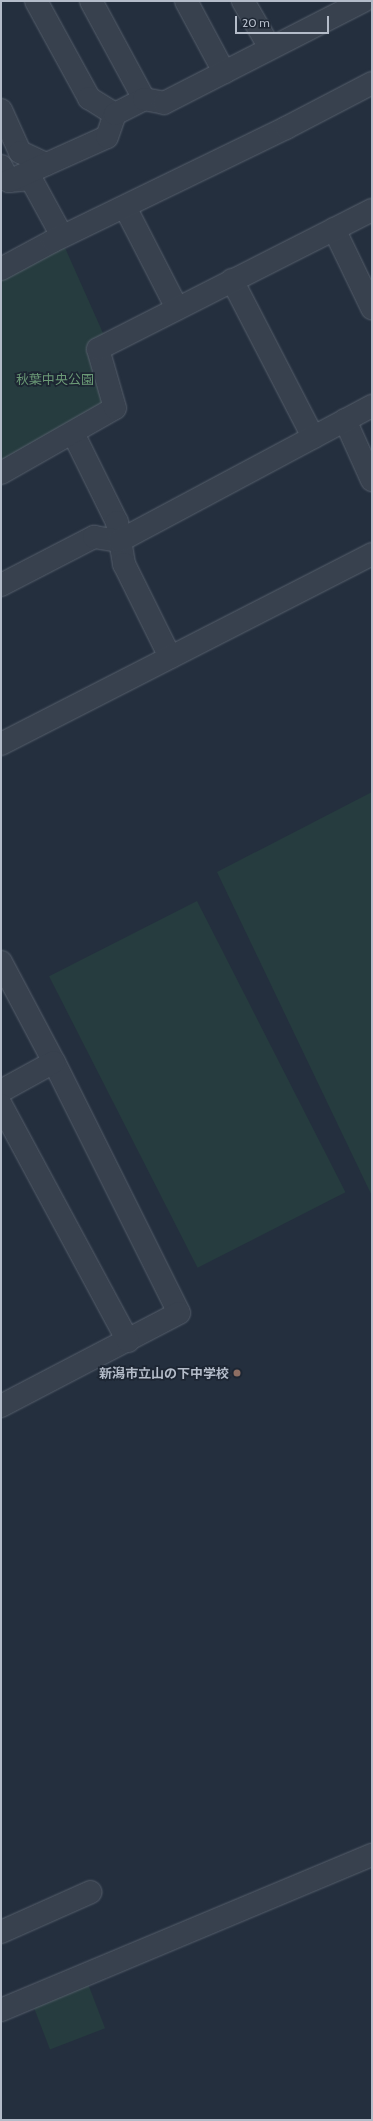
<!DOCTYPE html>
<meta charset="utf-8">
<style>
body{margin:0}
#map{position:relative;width:373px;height:2121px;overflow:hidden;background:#242f3e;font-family:Cabin,"Noto Sans JP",sans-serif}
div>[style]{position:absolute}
.green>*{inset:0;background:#263c3f;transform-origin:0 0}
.roads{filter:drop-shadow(0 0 1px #565f6c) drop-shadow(0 0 1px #565f6c)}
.minor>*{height:22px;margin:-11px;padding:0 11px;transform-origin:11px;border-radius:11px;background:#38414e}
.dots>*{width:11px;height:11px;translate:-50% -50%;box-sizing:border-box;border:2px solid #1d2633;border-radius:50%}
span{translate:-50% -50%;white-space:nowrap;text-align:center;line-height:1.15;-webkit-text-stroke:3.5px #1d2633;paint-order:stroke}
.park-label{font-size:13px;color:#6b9a76}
.poi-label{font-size:13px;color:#b4bcc9;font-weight:700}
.right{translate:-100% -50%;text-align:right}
.frame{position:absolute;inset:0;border:2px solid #b4bcc9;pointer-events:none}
.scale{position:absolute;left:235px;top:16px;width:94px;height:18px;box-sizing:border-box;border:2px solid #b4bcc9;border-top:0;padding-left:5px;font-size:12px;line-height:14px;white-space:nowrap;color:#b4bcc9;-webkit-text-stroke:3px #1d2633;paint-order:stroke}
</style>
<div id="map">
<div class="green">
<i style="clip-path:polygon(62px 241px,111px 351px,118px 406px,1px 469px,1px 275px)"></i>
<i style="clip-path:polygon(372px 792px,372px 1196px,217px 872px)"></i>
<i style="left:197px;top:901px;width:327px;height:166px;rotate:63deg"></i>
<i style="left:85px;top:1976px;width:56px;height:59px;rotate:69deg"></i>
</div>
<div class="roads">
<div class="minor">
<i style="left:36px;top:1px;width:111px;rotate:61.3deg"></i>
<i style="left:89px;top:98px;width:31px;rotate:32deg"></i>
<i style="left:91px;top:1px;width:111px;rotate:61.6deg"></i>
<i style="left:186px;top:1px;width:81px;rotate:61.8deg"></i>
<i style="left:243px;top:1px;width:54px;rotate:60.1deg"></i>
<i style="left:1px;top:110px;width:46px;rotate:65.7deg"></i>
<i style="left:20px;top:152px;width:29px;rotate:25deg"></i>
<i style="left:1px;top:166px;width:17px;rotate:62deg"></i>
<i style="left:9px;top:181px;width:22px;rotate:-5deg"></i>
<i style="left:31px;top:179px;width:65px;rotate:61.5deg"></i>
<i style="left:9px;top:181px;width:107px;rotate:-24.2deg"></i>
<i style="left:107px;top:137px;width:24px;rotate:-71deg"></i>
<i style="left:115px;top:114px;width:33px;rotate:-27deg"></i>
<i style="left:144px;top:99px;width:20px;rotate:11deg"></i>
<i style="left:164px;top:103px;width:224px;rotate:-27.1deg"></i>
<i style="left:125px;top:207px;width:114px;rotate:62.8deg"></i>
<i style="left:334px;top:229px;width:88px;rotate:64.3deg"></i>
<i style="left:1px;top:269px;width:59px;rotate:-28.3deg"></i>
<i style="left:53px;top:241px;width:259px;rotate:-25.9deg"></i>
<i style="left:286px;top:128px;width:97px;rotate:-27.6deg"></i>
<i style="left:232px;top:280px;width:177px;rotate:62.7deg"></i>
<i style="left:345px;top:420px;width:66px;rotate:65.8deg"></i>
<i style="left:73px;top:433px;width:99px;rotate:63.7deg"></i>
<i style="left:117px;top:522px;width:43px;rotate:80.5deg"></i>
<i style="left:124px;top:564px;width:104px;rotate:63.7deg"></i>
<i style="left:1px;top:473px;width:131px;rotate:-29.7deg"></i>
<i style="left:115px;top:408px;width:61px;rotate:-106.1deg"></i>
<i style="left:98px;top:349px;width:307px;rotate:-26.9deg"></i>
<i style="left:1px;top:585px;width:105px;rotate:-27.3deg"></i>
<i style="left:94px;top:537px;width:25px;rotate:9deg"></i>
<i style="left:119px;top:541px;width:287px;rotate:-28.1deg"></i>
<i style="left:1px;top:744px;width:417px;rotate:-27.1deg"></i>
<i style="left:1px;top:962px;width:113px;rotate:62.1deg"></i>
<i style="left:54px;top:1062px;width:280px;rotate:63.5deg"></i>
<i style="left:179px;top:1313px;width:201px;rotate:152.4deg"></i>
<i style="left:1px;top:1091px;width:60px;rotate:-28.7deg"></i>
<i style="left:1px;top:1105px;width:268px;rotate:61.7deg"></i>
<i style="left:1px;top:1932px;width:98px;rotate:-24deg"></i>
<i style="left:1px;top:2010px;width:402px;rotate:-22.7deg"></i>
</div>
</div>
<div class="dots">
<i style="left:237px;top:1373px;background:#8d6e63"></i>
</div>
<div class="park-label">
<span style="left:55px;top:379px">秋葉中央公園</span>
</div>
<div class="poi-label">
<span class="right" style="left:229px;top:1373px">新潟市立山の下中学校</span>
</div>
<div class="frame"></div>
<div class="scale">20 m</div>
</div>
